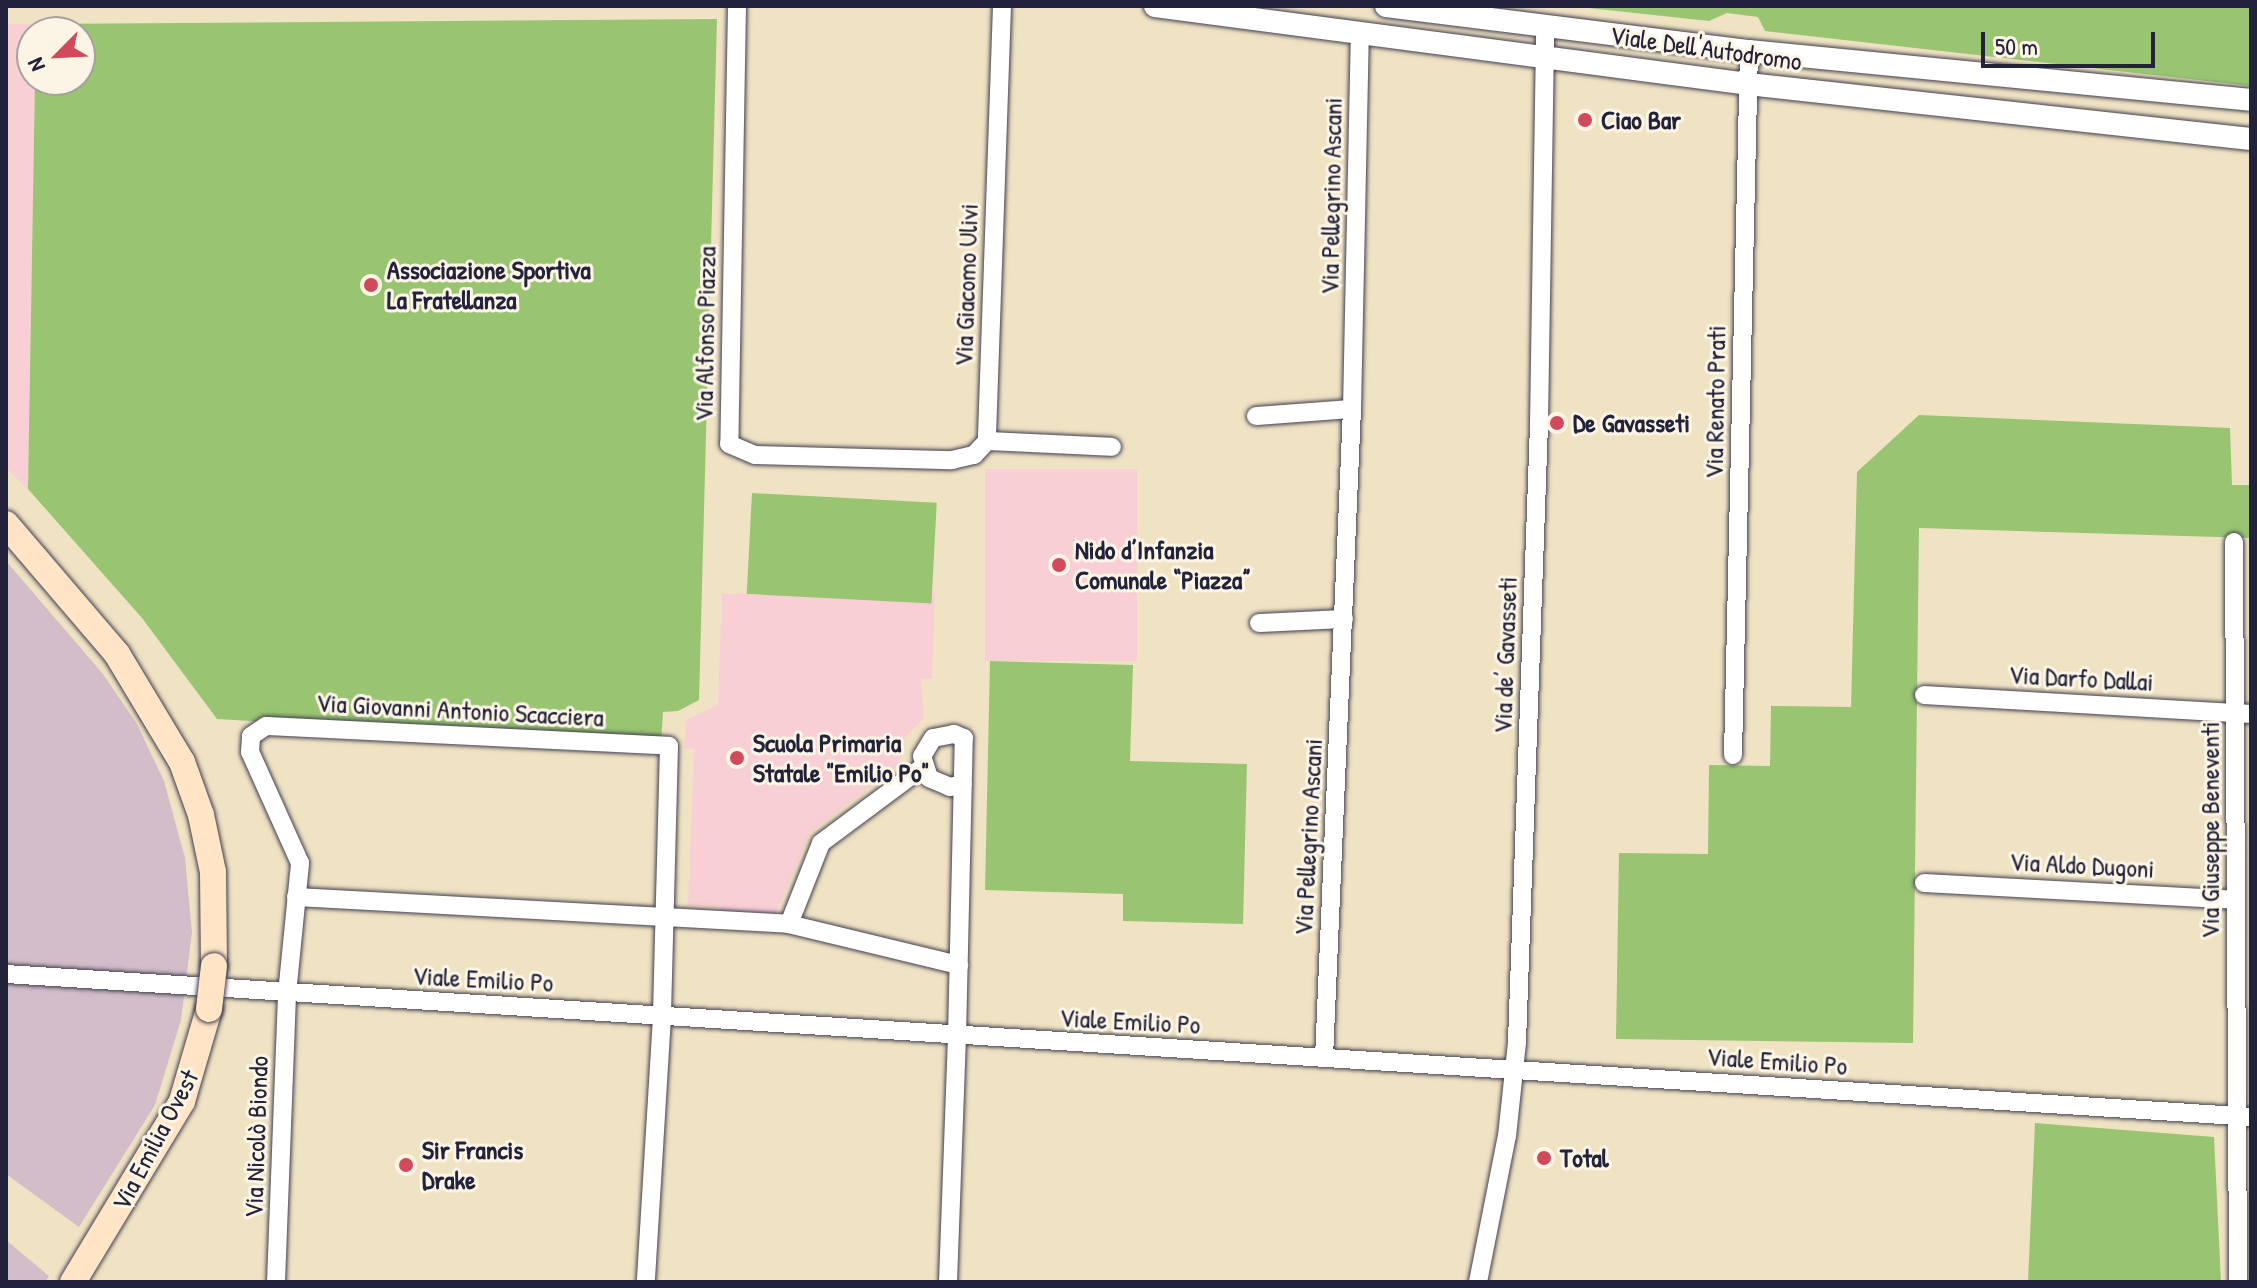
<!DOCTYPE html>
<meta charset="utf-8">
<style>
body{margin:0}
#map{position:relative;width:2257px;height:1288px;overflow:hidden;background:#f0e3c4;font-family:"Patrick Hand",sans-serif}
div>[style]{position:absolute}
.built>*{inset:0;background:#f7cfd4;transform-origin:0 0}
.industrial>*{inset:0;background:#d2bdc8}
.green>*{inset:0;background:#99c573;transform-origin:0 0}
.roads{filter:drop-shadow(0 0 2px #413f50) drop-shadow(0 0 2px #413f50)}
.minor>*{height:18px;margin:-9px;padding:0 9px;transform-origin:9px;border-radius:9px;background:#fff}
.tertiary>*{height:22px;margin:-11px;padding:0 11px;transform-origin:11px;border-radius:11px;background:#fff}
.secondary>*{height:26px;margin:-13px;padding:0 13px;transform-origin:13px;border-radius:13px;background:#ffe4c6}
.bridges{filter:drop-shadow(0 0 2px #413f50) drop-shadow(0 0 2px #413f50)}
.secondary-bridge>*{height:26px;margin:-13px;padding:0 13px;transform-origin:13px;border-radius:13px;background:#ffe4c6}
.dots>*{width:22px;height:22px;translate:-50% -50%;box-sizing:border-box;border:4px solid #fcf5e5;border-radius:50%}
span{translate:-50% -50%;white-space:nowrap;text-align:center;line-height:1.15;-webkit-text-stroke:6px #fcf5e5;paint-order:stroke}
.street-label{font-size:26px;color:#22223b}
.poi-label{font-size:26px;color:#22223b;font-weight:700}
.left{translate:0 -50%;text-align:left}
.frame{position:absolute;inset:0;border:8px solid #22223b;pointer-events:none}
.north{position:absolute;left:16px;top:16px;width:80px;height:80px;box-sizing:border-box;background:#fcf5e5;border:2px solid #a5a1a1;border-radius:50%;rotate:246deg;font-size:22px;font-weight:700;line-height:32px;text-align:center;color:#22223b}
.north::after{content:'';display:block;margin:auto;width:28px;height:36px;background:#d1495b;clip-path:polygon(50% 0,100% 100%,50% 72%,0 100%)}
.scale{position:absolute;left:1981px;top:32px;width:174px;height:36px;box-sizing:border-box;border:4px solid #22223b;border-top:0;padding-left:10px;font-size:24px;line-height:28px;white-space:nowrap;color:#22223b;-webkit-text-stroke:6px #fcf5e5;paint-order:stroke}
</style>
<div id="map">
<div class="built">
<i style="clip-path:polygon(6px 24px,36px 24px,28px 489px,6px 468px)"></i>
<i style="left:985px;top:469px;width:152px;height:192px"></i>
<i style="clip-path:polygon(935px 593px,932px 679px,921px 678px,924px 718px,905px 737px,900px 764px,810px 833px,775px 915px,721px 916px,721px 907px,688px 905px,694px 749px,684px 748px,686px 720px,718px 705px,722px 594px)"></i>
</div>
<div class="industrial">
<i style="clip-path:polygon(6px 561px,103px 674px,137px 724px,164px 781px,185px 858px,192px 932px,181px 1020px,155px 1105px,79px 1227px,6px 1174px)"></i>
<i style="clip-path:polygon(6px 1240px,49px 1276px,45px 1282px,6px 1282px)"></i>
</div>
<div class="green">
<i style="clip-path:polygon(1570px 6px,2251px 6px,2251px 86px,1765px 31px,1758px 17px,1727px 13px,1709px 21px)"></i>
<i style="clip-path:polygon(717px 19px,699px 700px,678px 711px,663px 712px,661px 744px,217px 719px,142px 618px,28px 489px,35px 80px,80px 80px,80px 32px,36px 32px,36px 24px)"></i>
<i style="clip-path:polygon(1919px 415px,2230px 428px,2232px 485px,2251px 485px,2251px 538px,1919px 528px,1913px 1043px,1616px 1039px,1619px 853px,1708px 854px,1709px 765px,1770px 766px,1771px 706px,1851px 707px,1857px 472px)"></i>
<i style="left:752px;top:493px;width:185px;height:101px;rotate:3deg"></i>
<i style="clip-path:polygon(990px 661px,1133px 665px,1130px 761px,1247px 764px,1243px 924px,1123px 921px,1123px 894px,985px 890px)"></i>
<i style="clip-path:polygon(2035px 1123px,2214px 1137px,2221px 1282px,2028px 1282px)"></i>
</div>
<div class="roads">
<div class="minor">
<i style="left:737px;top:6px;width:438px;rotate:91deg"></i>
<i style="left:729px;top:444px;width:28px;rotate:23deg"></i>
<i style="left:755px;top:455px;width:197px;rotate:1.5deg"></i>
<i style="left:952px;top:460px;width:23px;rotate:-13deg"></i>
<i style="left:974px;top:455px;width:19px;rotate:-47deg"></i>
<i style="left:1002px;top:6px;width:435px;rotate:92deg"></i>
<i style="left:987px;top:441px;width:125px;rotate:2.7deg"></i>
<i style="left:1256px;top:416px;width:96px;rotate:-4.2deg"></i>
<i style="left:2234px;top:542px;width:740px;rotate:89.69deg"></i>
<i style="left:1259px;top:623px;width:85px;rotate:-2.7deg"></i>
<i style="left:1924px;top:695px;width:328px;rotate:3.3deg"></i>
<i style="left:1733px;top:755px;width:704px;rotate:-88.7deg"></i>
<i style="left:1924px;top:883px;width:312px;rotate:3.1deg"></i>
<i style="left:296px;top:897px;width:494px;rotate:3.1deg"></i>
<i style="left:789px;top:924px;width:175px;rotate:13.6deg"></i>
<i style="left:789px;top:924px;width:87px;rotate:-68.4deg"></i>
<i style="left:821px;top:843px;width:127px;rotate:-36.7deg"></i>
<i style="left:6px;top:974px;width:2250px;rotate:3.64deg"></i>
<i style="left:1324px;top:1058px;width:650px;rotate:-87.53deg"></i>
<i style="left:1352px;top:409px;width:377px;rotate:-88.8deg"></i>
<i style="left:276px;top:1282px;width:288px;rotate:-87.8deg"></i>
<i style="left:287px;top:994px;width:132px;rotate:-84.3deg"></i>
<i style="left:300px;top:863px;width:122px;rotate:-114.2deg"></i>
<i style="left:250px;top:752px;width:16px;rotate:-86deg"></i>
<i style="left:251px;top:736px;width:18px;rotate:-34deg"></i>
<i style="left:266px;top:726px;width:403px;rotate:2.8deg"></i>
<i style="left:669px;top:746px;width:271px;rotate:91.5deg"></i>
<i style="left:662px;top:1017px;width:265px;rotate:93.5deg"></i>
<i style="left:948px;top:1282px;width:245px;rotate:-87.9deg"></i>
<i style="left:957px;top:1037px;width:299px;rotate:-88.7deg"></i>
<i style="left:964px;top:738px;width:11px;rotate:-158deg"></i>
<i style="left:954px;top:734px;width:21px;rotate:169deg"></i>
<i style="left:933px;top:738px;width:21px;rotate:121deg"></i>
<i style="left:922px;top:756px;width:23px;rotate:72deg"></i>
<i style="left:929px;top:778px;width:23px;rotate:23deg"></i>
<i style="left:950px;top:787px;width:13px;rotate:-13deg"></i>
<i style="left:1478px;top:1282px;width:149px;rotate:-78.8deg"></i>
<i style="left:1507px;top:1136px;width:95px;rotate:-83.9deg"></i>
<i style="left:1517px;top:1042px;width:619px;rotate:-87.96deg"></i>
<i style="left:1539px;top:423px;width:396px;rotate:-89.1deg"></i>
</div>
<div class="tertiary">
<i style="left:1155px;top:6px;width:598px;rotate:7.49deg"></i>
<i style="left:1748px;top:84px;width:506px;rotate:6.24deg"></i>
<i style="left:1386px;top:6px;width:366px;rotate:7.1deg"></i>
<i style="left:1749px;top:51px;width:504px;rotate:5.57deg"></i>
</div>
<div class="secondary">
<i style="left:6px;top:524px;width:171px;rotate:49.5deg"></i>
<i style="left:117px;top:654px;width:126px;rotate:59deg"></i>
<i style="left:182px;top:762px;width:56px;rotate:70.3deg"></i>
<i style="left:201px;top:815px;width:58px;rotate:78.1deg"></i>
<i style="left:213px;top:872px;width:94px;rotate:89.4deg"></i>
<i style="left:73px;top:1282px;width:211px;rotate:-58.9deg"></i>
<i style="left:182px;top:1101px;width:96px;rotate:-73.6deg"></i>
</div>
</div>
<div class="bridges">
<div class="secondary-bridge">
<i style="left:209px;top:1009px;width:43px;rotate:-83.4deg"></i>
</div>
</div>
<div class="dots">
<i style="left:1585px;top:120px;background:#d1495b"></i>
<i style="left:371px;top:285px;background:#d1495b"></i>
<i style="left:1557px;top:423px;background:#d1495b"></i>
<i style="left:1059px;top:565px;background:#d1495b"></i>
<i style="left:737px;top:758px;background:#d1495b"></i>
<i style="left:1544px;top:1158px;background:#d1495b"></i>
<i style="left:406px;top:1165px;background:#d1495b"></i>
</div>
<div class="street-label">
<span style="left:1706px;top:48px;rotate:8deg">Viale Dell'Autodromo</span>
<span style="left:1331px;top:196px;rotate:-89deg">Via Pellegrino Ascani</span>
<span style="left:966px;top:285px;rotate:-88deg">Via Giacomo Ulivi</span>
<span style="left:705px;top:334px;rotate:-89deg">Via Alfonso Piazza</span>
<span style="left:1715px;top:402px;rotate:-89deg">Via Renato Prati</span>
<span style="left:1505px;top:655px;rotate:-88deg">Via de’ Gavasseti</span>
<span style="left:2081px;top:678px;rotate:3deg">Via Darfo Dallai</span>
<span style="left:460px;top:710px;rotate:3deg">Via Giovanni Antonio Scacciera</span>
<span style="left:2210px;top:830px;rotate:-90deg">Via Giuseppe Beneventi</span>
<span style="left:1308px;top:837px;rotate:-87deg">Via Pellegrino Ascani</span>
<span style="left:2082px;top:865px;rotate:3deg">Via Aldo Dugoni</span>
<span style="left:483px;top:979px;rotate:3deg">Viale Emilio Po</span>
<span style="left:1130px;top:1021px;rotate:3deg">Viale Emilio Po</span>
<span style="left:1777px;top:1061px;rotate:4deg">Viale Emilio Po</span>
<span style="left:256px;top:1137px;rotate:-88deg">Via Nicolò Biondo</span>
<span style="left:155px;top:1140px;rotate:-62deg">Via Emilia Ovest</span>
</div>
<div class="poi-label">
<span class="left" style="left:1601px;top:120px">Ciao Bar</span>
<span class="left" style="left:387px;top:285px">Associazione Sportiva<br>La Fratellanza</span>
<span class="left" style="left:1573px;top:423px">De Gavasseti</span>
<span class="left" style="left:1075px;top:565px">Nido d’Infanzia<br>Comunale “Piazza”</span>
<span class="left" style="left:753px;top:758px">Scuola Primaria<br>Statale "Emilio Po"</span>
<span class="left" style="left:422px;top:1165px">Sir Francis<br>Drake</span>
<span class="left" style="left:1560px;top:1158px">Total</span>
</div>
<div class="frame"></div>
<div class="north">N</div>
<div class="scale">50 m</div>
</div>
